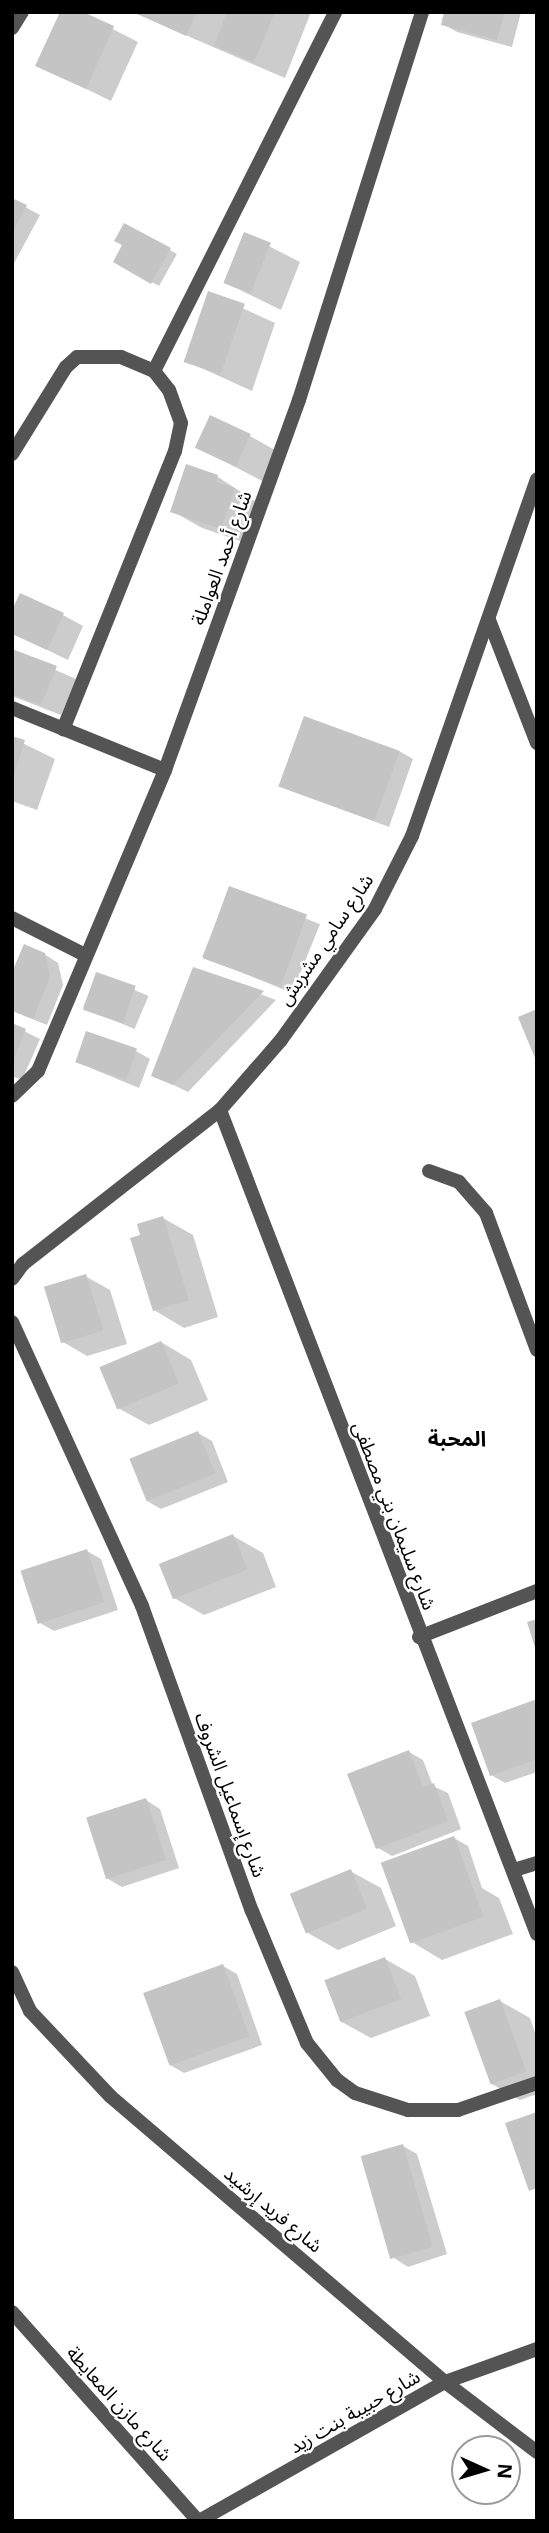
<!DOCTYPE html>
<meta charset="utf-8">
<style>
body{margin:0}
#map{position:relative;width:549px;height:2533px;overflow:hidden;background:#fff;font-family:"Noto Sans","Noto Sans Arabic",sans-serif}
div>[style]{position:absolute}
.shadow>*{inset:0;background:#0003;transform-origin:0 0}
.building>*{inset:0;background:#c4c4c4;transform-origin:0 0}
.street>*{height:14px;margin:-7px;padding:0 7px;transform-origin:7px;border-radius:7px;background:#545454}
span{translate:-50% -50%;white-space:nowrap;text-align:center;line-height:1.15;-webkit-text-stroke:5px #fff;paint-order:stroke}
.street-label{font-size:19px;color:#000}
.neighbourhood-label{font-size:21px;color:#000;font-weight:700}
.frame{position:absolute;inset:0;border:14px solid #000;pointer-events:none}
.north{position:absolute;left:451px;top:2435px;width:70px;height:70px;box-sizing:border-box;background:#fff;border:2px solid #999;border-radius:50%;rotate:94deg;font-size:19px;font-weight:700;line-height:28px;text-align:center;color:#000}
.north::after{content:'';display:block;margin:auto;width:24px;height:32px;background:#000;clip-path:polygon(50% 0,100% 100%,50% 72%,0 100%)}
</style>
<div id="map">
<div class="shadow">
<i style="clip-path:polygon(79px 12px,138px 42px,111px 101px,37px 65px)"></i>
<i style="clip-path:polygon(132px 12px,311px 12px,285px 78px)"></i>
<i style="clip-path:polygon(446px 12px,521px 12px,512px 47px,457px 32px,443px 24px)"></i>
<i style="clip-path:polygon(12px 200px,40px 215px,12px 267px)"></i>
<i style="clip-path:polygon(125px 225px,177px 254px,159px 286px,115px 262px,124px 245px)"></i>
<i style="clip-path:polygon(245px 234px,300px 262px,281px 310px,226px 283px)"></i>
<i style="clip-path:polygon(209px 293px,275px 323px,252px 391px,186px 361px)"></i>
<i style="clip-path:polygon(250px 436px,280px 453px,266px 483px,197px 447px)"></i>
<i style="clip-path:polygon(187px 466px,218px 477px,264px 507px,252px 545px,202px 528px,172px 511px)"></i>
<i style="clip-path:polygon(63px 615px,83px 626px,68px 660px,12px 633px)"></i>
<i style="clip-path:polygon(12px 651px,76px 679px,61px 715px,12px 696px)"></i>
<i style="clip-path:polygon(12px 738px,55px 759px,37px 810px,12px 801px)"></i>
<i style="clip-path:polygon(399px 751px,413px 759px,389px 827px,281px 786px)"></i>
<i style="left:230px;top:888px;width:97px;height:74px;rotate:22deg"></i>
<i style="clip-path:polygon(44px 954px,58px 963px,63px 985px,47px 1025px,12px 1011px,12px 977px)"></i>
<i style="clip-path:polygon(194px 969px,276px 1000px,188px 1092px,153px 1075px)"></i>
<i style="left:97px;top:974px;width:56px;height:36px;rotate:23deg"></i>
<i style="clip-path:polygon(12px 1025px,40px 1039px,22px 1080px,12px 1076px)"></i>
<i style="clip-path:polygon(136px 1051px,150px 1059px,139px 1088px,76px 1062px)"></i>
<i style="clip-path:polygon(163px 1218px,193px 1235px,218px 1317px,184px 1328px,154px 1310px,142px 1236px)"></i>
<i style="clip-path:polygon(85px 1276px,110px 1290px,127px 1344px,87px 1356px,63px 1342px)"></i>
<i style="clip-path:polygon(161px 1342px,191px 1360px,208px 1400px,149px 1425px,118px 1408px)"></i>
<i style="clip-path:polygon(198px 1433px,212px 1441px,228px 1482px,161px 1509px,147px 1501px)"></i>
<i style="clip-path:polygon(233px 1536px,263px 1553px,276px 1587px,204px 1615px,174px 1598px)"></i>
<i style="clip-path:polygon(87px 1551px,101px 1559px,118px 1610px,54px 1631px,40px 1623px)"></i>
<i style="clip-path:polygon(537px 1701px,537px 1772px,505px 1783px,491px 1775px)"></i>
<i style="clip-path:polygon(409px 1752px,423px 1760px,433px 1786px,448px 1793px,461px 1829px,392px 1856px,378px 1848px)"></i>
<i style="clip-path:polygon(146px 1800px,160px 1809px,179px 1868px,122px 1887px,108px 1879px)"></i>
<i style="clip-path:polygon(454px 1838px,468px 1846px,482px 1888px,499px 1898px,513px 1934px,442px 1960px,412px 1942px)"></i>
<i style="clip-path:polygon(350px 1871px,381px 1888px,396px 1926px,338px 1950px,308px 1933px)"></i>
<i style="clip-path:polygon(385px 1959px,415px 1976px,430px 2016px,371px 2038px,340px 2021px)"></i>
<i style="clip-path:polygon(223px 1966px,237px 1974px,262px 2045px,184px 2073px,170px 2065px)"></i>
<i style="clip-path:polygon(500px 2001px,530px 2018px,537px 2038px,537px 2094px,520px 2100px,490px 2083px)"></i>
<i style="clip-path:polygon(403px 2146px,417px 2154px,447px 2254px,408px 2267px,394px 2258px)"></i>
</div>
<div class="building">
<i style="clip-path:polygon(60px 12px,83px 12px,114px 26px,86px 89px,35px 66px)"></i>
<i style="clip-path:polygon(134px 12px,197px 12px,186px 36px)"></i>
<i style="clip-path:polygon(227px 12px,275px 12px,254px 62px,214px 46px)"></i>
<i style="clip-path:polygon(444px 12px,505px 12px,497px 40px,441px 25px)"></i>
<i style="clip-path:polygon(12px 198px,27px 205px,12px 233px)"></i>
<i style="clip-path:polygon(124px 223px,171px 248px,151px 284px,113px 262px,122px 245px,114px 241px)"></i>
<i style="left:244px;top:232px;width:29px;height:55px;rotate:22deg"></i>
<i style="left:208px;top:291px;width:39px;height:75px;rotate:19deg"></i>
<i style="left:210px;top:415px;width:45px;height:36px;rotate:25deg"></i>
<i style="clip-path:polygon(186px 464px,218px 475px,216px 482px,235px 488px,221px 529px,170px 512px)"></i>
<i style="clip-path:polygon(20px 593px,64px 613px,47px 650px,12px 634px,12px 610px)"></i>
<i style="clip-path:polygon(12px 649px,57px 666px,41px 705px,12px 694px)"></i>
<i style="left:304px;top:716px;width:102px;height:75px;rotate:20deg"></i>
<i style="clip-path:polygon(12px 736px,25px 740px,13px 777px,12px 777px)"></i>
<i style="left:229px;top:886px;width:83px;height:77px;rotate:20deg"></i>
<i style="clip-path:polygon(24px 944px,45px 953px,50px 977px,33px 1019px,12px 1010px,12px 972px)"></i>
<i style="clip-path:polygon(193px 967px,264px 991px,173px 1085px,151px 1076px)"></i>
<i style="left:96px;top:972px;width:42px;height:40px;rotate:19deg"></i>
<i style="clip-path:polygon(537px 1009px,537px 1063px,518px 1017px)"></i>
<i style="clip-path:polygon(12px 1023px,26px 1029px,12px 1063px)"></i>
<i style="left:86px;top:1031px;width:54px;height:33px;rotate:19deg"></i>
<i style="clip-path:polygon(163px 1216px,189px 1300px,153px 1311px,130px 1238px,140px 1235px,137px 1224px)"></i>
<i style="left:86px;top:1274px;width:59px;height:44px;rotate:73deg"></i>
<i style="left:161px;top:1341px;width:46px;height:67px;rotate:67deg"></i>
<i style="left:198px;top:1431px;width:46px;height:74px;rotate:68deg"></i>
<i style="left:233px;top:1534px;width:38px;height:80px;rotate:68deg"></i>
<i style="left:87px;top:1549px;width:56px;height:70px;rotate:72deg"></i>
<i style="clip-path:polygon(537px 1619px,537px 1651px,536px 1651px,527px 1622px)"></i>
<i style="clip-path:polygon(537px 1699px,537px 1759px,490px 1776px,471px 1723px)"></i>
<i style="clip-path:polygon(409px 1750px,423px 1787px,434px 1783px,448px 1821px,376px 1849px,347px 1774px)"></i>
<i style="left:146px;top:1798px;width:65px;height:63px;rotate:72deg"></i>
<i style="left:454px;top:1836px;width:86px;height:78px;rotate:70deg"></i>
<i style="left:351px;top:1869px;width:43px;height:66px;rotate:68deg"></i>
<i style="left:385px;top:1957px;width:45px;height:65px;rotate:69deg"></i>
<i style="left:223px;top:1964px;width:77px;height:85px;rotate:70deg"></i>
<i style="left:500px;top:1999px;width:77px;height:38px;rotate:70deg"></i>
<i style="clip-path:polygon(537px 2112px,537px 2188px,529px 2191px,505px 2123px)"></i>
<i style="left:403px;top:2144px;width:107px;height:44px;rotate:74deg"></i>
</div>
<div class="street">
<i style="left:12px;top:28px;width:19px;rotate:-58deg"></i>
<i style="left:154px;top:371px;width:402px;rotate:-63.2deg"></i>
<i style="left:12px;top:454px;width:102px;rotate:-58.2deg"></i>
<i style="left:66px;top:367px;width:15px;rotate:-42deg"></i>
<i style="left:77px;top:357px;width:44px"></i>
<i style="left:121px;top:357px;width:36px;rotate:23deg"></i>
<i style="left:154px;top:371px;width:24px;rotate:52deg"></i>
<i style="left:169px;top:390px;width:35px;rotate:70deg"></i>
<i style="left:181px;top:423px;width:29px;rotate:102deg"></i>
<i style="left:175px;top:451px;width:300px;rotate:111.9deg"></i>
<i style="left:489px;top:620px;width:132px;rotate:68.7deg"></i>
<i style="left:12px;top:708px;width:165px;rotate:22.1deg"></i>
<i style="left:12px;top:918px;width:82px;rotate:26.9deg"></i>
<i style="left:12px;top:1096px;width:36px;rotate:-44deg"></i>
<i style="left:38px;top:1071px;width:327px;rotate:-67.1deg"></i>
<i style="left:165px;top:770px;width:394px;rotate:-70.1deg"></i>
<i style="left:299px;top:400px;width:407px;rotate:-72.4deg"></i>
<i style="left:220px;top:1110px;width:883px;rotate:68.96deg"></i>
<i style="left:429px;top:1171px;width:32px;rotate:20deg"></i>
<i style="left:459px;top:1182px;width:41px;rotate:48.9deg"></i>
<i style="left:486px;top:1213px;width:146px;rotate:69.6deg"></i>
<i style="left:12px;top:1279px;width:19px;rotate:-54deg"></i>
<i style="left:23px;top:1264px;width:250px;rotate:-38deg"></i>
<i style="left:220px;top:1110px;width:93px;rotate:-48.9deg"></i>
<i style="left:281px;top:1040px;width:161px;rotate:-54.3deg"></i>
<i style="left:375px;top:909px;width:82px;rotate:-63.1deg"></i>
<i style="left:412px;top:836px;width:378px;rotate:-70.7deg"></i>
<i style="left:12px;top:1322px;width:312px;rotate:65.4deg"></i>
<i style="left:142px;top:1606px;width:324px;rotate:70.2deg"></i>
<i style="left:252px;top:1911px;width:143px;rotate:67.4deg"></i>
<i style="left:307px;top:2043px;width:48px;rotate:51deg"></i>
<i style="left:337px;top:2080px;width:22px;rotate:36deg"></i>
<i style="left:355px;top:2093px;width:56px;rotate:17.8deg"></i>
<i style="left:408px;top:2110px;width:50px"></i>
<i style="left:458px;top:2110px;width:83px;rotate:-18.9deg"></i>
<i style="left:419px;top:1637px;width:127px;rotate:-21.3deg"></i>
<i style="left:514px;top:1870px;width:24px;rotate:-17deg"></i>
<i style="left:12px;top:1972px;width:43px;rotate:65.2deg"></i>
<i style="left:30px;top:2011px;width:117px;rotate:46.7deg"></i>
<i style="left:110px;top:2096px;width:440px;rotate:40.5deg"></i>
<i style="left:445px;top:2382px;width:116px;rotate:37.3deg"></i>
<i style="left:12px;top:2312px;width:280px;rotate:48.3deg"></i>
<i style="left:199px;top:2521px;width:283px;rotate:-29.5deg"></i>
<i style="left:445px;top:2382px;width:98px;rotate:-19.7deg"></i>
</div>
<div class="street-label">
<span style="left:222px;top:558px;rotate:-70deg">شارع أحمد العواملة</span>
<span style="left:326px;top:940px;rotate:-56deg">شارع سامي مشربش</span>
<span style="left:394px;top:1516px;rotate:69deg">شارع سليمان بني مصطفى</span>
<span style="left:230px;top:1795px;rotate:70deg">شارع إسماعيل الشروف</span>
<span style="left:273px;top:2210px;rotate:40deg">شارع فريد إرشيد</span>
<span style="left:119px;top:2404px;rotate:48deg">شارع مازن المعايطة</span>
<span style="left:355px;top:2412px;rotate:-30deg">شارع حبيبة بنت زيد</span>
</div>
<div class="neighbourhood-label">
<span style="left:457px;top:1438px">المحبة</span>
</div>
<div class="frame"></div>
<div class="north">N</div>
</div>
